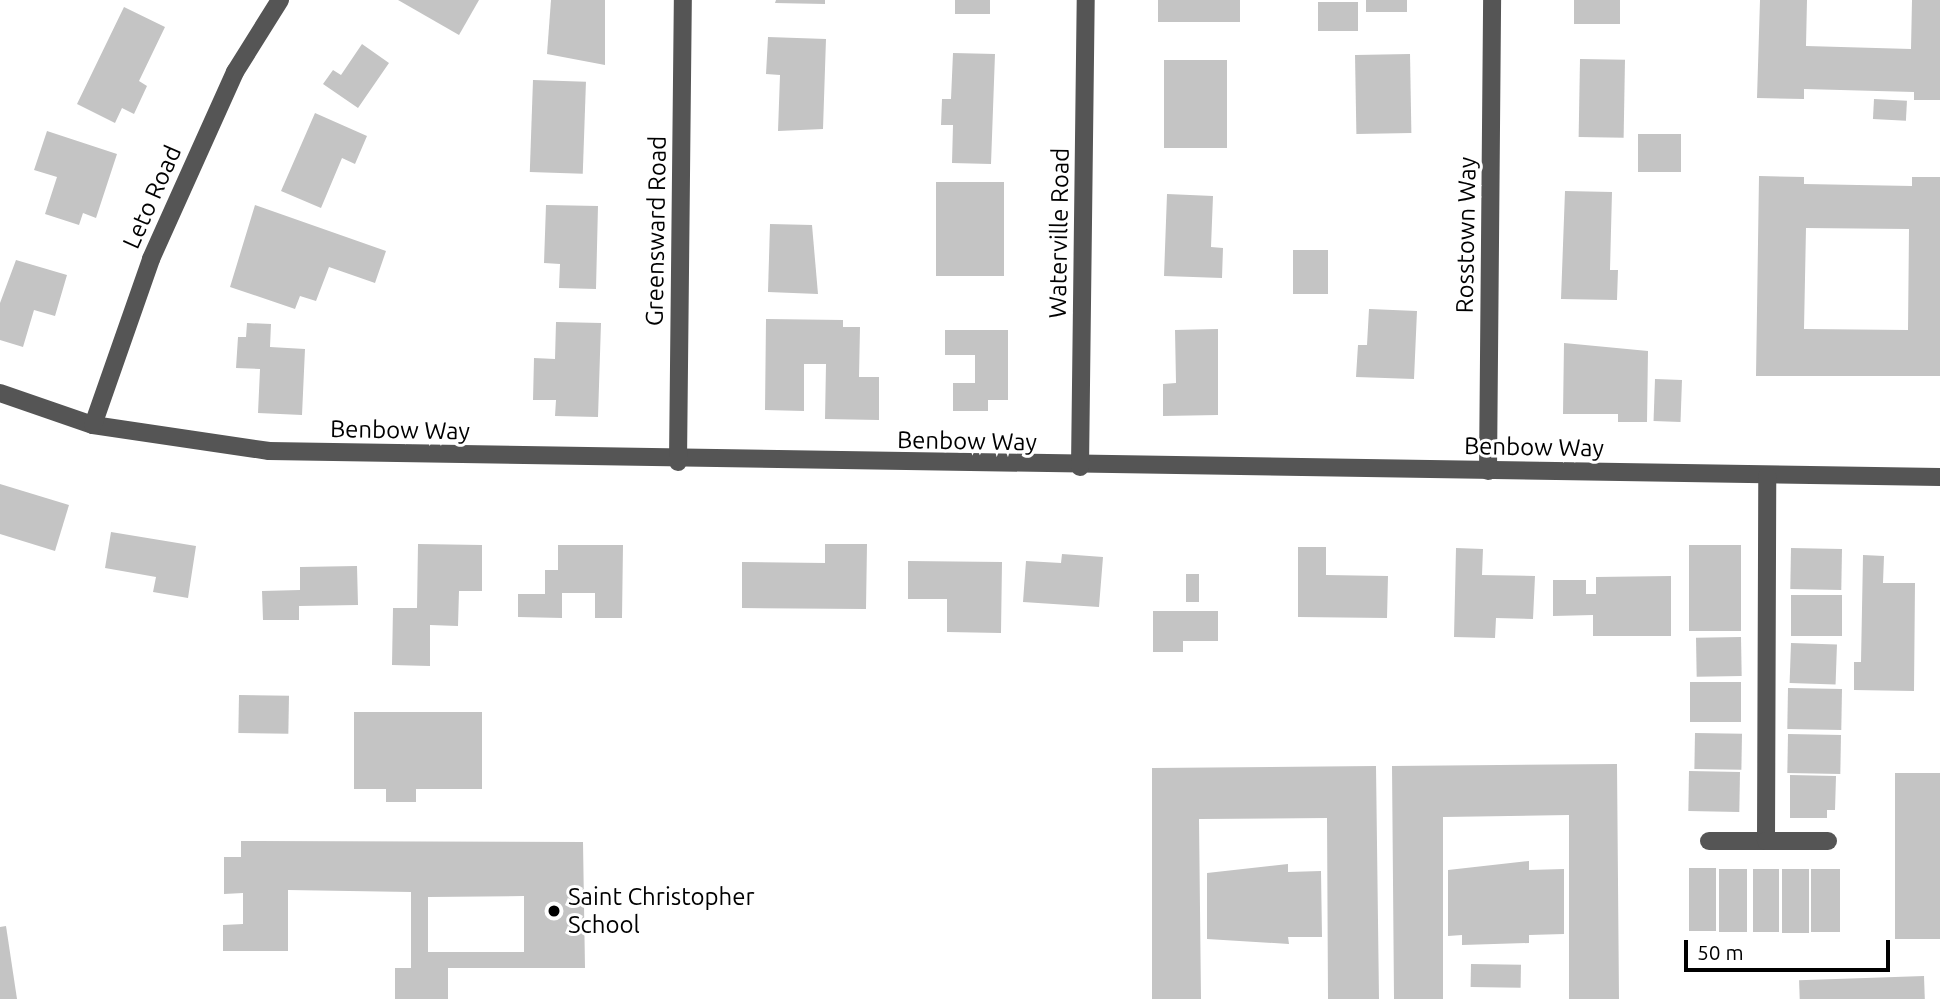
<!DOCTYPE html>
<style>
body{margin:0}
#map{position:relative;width:1940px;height:999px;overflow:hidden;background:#fff;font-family:Ubuntu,sans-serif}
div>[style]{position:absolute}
.building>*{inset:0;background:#c4c4c4;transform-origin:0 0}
.minor>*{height:18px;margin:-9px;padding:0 9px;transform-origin:9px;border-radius:9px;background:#555}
.dots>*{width:19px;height:19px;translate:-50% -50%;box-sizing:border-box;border:4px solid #fff;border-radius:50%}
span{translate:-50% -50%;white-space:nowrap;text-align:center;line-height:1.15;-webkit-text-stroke:6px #fff;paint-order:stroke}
.street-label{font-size:24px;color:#000}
.poi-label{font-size:24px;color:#000}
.left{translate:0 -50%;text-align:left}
.scale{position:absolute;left:1684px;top:940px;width:206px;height:32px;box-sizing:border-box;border:4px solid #000;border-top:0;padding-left:9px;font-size:21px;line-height:24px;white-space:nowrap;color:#000;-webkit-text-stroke:5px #fff;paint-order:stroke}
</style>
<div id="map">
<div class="building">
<i style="clip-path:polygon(398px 0,479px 0,459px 35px)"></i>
<i style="clip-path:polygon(551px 0,605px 0,605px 65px,547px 54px)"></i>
<i style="clip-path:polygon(776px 0,825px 0,825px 4px,775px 3px)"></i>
<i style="left:955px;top:0;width:35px;height:14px"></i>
<i style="left:1158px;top:0;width:82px;height:22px"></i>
<i style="left:1366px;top:0;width:41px;height:12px"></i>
<i style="left:1574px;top:0;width:46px;height:24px"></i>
<i style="clip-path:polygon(1760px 0,1807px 0,1806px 46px,1911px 49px,1912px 0,1940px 0,1940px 100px,1914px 100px,1914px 92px,1804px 89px,1804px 99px,1757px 98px)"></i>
<i style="left:1318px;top:2px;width:40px;height:29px"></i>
<i style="clip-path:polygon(124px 7px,165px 27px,139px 81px,147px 86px,134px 114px,122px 108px,115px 123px,77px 104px)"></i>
<i style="clip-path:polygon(768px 37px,826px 39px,823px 129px,778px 131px,780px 75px,766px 74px)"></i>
<i style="clip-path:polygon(362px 44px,389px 63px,358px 108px,323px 84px,333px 70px,341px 75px)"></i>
<i style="clip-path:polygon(953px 53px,995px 54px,991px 164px,952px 163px,953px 125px,941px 125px,942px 99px,951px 99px)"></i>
<i style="left:1410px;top:54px;width:79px;height:55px;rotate:89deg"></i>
<i style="left:1580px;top:59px;width:45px;height:78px;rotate:1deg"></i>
<i style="left:1164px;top:60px;width:63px;height:88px"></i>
<i style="left:533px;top:80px;width:53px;height:92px;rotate:2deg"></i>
<i style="left:1874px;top:99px;width:33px;height:20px;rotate:3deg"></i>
<i style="clip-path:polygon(315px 113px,367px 136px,355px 164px,342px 158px,321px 208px,281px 191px)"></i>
<i style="clip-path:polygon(47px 131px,117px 154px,96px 218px,83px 213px,79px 225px,45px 214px,57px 177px,34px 170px)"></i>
<i style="left:1681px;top:134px;width:38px;height:43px;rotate:90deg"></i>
<i style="clip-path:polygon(evenodd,1759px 176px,1804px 177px,1804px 184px,1912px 186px,1912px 177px,1940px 177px,1940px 376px,1756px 376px,1759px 176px,1806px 228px,1909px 229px,1908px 330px,1804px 329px,1806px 228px)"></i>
<i style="left:936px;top:182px;width:68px;height:94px"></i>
<i style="clip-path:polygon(1565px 191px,1612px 192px,1610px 270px,1618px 270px,1617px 300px,1561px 299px)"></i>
<i style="clip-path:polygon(1167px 194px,1213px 196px,1211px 247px,1223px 248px,1222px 278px,1164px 276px)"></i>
<i style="clip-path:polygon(255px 205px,386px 251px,375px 283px,329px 267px,316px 301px,300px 296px,295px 309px,230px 287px)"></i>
<i style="clip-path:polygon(546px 205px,598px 206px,596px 289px,559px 288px,560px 264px,544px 263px)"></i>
<i style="clip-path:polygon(770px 224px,812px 225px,818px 294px,768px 292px)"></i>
<i style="left:1293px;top:250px;width:35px;height:44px"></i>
<i style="clip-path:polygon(16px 260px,67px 275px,55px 316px,34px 310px,23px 347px,0 340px,0 303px)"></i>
<i style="clip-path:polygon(1369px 309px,1417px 311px,1414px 379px,1356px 377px,1358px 345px,1367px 345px)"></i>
<i style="clip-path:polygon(766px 319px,843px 320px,843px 327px,860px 327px,859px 377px,879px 377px,879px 420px,825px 419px,826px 364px,804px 364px,804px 411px,765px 410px)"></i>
<i style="clip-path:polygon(556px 322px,601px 323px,598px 417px,555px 416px,556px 400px,533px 400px,534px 358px,555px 359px)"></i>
<i style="clip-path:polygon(247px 323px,271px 324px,270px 347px,305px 349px,302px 415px,258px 413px,260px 369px,236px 368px,238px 337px,246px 337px)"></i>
<i style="clip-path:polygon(1218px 329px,1218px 415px,1163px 416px,1163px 384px,1176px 383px,1175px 330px)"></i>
<i style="clip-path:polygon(945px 330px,1008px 330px,1008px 400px,988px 400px,988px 411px,953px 411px,953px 383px,975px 383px,975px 355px,945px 355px)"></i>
<i style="clip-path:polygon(1564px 343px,1648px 351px,1647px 422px,1618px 422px,1618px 414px,1563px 414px)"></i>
<i style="left:1655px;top:379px;width:27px;height:42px;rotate:2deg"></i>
<i style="clip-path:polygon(0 484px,69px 505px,55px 551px,0 534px)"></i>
<i style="clip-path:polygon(111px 532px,196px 546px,188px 598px,153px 592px,156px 577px,105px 568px)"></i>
<i style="clip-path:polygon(418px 544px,482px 545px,482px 591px,459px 591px,458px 626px,430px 625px,430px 666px,392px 665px,393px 608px,417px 608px)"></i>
<i style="clip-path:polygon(825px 544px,867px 544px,866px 609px,742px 608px,742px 562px,825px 563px)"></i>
<i style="clip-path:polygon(558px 545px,623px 545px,622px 618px,595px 618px,595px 593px,562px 593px,562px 618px,518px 617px,518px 594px,545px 594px,545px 570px,558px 570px)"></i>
<i style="left:1689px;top:545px;width:52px;height:86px"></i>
<i style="clip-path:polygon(1298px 547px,1326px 547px,1326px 575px,1388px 576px,1387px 618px,1298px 617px)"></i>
<i style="clip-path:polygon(1456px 548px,1483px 549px,1482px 575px,1535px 576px,1533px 619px,1496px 618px,1495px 638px,1454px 637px)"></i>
<i style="left:1791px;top:548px;width:51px;height:41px;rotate:1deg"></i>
<i style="clip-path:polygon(1062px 554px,1103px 557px,1099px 607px,1023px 602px,1026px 561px,1061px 563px)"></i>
<i style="clip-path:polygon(1863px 555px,1884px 556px,1883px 583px,1915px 583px,1914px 691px,1854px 690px,1854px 662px,1861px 662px)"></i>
<i style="clip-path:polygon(908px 561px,1002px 562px,1001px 633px,947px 632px,947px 599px,908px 599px)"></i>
<i style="clip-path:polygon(357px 566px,358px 605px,299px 606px,299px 620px,263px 620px,262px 591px,300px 590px,300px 567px)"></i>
<i style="left:1186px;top:574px;width:13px;height:28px"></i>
<i style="clip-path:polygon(1671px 576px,1671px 636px,1593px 636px,1593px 615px,1553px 616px,1553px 580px,1586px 580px,1586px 594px,1596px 594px,1596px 577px)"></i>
<i style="left:1791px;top:595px;width:51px;height:41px"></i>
<i style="clip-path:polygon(1153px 611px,1218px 611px,1218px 641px,1183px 641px,1183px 652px,1153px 652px)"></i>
<i style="left:1741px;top:637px;width:39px;height:45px;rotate:89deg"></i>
<i style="left:1791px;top:643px;width:46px;height:40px;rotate:2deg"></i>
<i style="left:1690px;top:682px;width:51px;height:40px"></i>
<i style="left:1788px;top:688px;width:54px;height:41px;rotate:1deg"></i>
<i style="left:239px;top:695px;width:50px;height:38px;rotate:1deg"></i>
<i style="clip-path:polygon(354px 712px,482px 712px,482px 789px,416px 789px,416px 802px,386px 802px,386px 789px,354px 789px)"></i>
<i style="left:1695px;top:733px;width:47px;height:36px;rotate:1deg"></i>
<i style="left:1788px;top:734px;width:53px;height:39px;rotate:1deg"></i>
<i style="clip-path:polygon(1617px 764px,1619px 999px,1569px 999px,1569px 815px,1443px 817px,1443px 999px,1394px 999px,1392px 766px)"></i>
<i style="clip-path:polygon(1376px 766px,1379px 999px,1328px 999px,1327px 818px,1199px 819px,1201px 999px,1152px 999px,1152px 768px)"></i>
<i style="left:1689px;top:771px;width:51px;height:40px;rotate:1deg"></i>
<i style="left:1895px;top:773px;width:45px;height:166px"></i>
<i style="clip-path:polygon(1790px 775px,1836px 776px,1835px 810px,1827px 810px,1827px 818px,1790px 818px)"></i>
<i style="clip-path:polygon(evenodd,241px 841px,583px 842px,585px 968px,448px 968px,448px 999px,395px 999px,395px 968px,411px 968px,411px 892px,288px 890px,288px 951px,223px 951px,223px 925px,243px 924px,243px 893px,224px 894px,224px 857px,241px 857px,241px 841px,524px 896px,524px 952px,428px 952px,428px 897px,524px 896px)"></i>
<i style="clip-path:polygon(1529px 861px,1529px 870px,1564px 869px,1564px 934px,1529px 935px,1529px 943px,1462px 945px,1462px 935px,1448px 936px,1448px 870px)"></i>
<i style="clip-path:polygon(1288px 864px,1288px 872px,1321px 871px,1322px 937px,1288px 937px,1289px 944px,1207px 939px,1207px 873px)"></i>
<i style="left:1689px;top:868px;width:27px;height:63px"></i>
<i style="left:1719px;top:869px;width:28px;height:63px"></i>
<i style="left:1753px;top:869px;width:26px;height:63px"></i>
<i style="left:1782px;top:869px;width:27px;height:64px"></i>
<i style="left:1811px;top:869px;width:29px;height:63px"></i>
<i style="clip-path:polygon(6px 926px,17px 999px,0 999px,0 927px)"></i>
<i style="left:1471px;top:964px;width:50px;height:23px;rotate:1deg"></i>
<i style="left:1924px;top:976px;width:23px;height:125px;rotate:88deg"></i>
</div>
<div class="minor">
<i style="left:0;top:393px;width:98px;rotate:19deg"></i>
<i style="left:93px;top:425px;width:178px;rotate:8.4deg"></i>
<i style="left:269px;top:451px;width:1671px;rotate:0.89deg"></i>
<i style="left:93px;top:425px;width:176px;rotate:-70.7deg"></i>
<i style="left:151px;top:259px;width:205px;rotate:-65.8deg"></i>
<i style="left:235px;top:72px;width:85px;rotate:-58deg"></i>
<i style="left:678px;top:462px;width:462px;rotate:-89.4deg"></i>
<i style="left:1080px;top:467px;width:467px;rotate:-89.3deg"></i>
<i style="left:1488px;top:471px;width:471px;rotate:-89.5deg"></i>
<i style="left:1709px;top:841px;width:57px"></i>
<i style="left:1766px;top:841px;width:365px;rotate:-89.8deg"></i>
<i style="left:1766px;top:841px;width:62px"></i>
</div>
<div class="dots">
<i style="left:554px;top:911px;background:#000"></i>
</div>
<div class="street-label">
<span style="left:152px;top:197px;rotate:-66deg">Leto Road</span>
<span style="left:656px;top:231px;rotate:-89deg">Greensward Road</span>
<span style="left:1059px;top:233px;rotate:-89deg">Waterville Road</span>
<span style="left:1466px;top:235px;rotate:-89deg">Rosstown Way</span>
<span style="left:400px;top:430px;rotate:1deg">Benbow Way</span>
<span style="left:967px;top:441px;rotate:1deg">Benbow Way</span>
<span style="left:1534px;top:447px;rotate:1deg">Benbow Way</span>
</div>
<div class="poi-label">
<span class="left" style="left:568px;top:911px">Saint Christopher<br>School</span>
</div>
<div class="scale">50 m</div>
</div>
